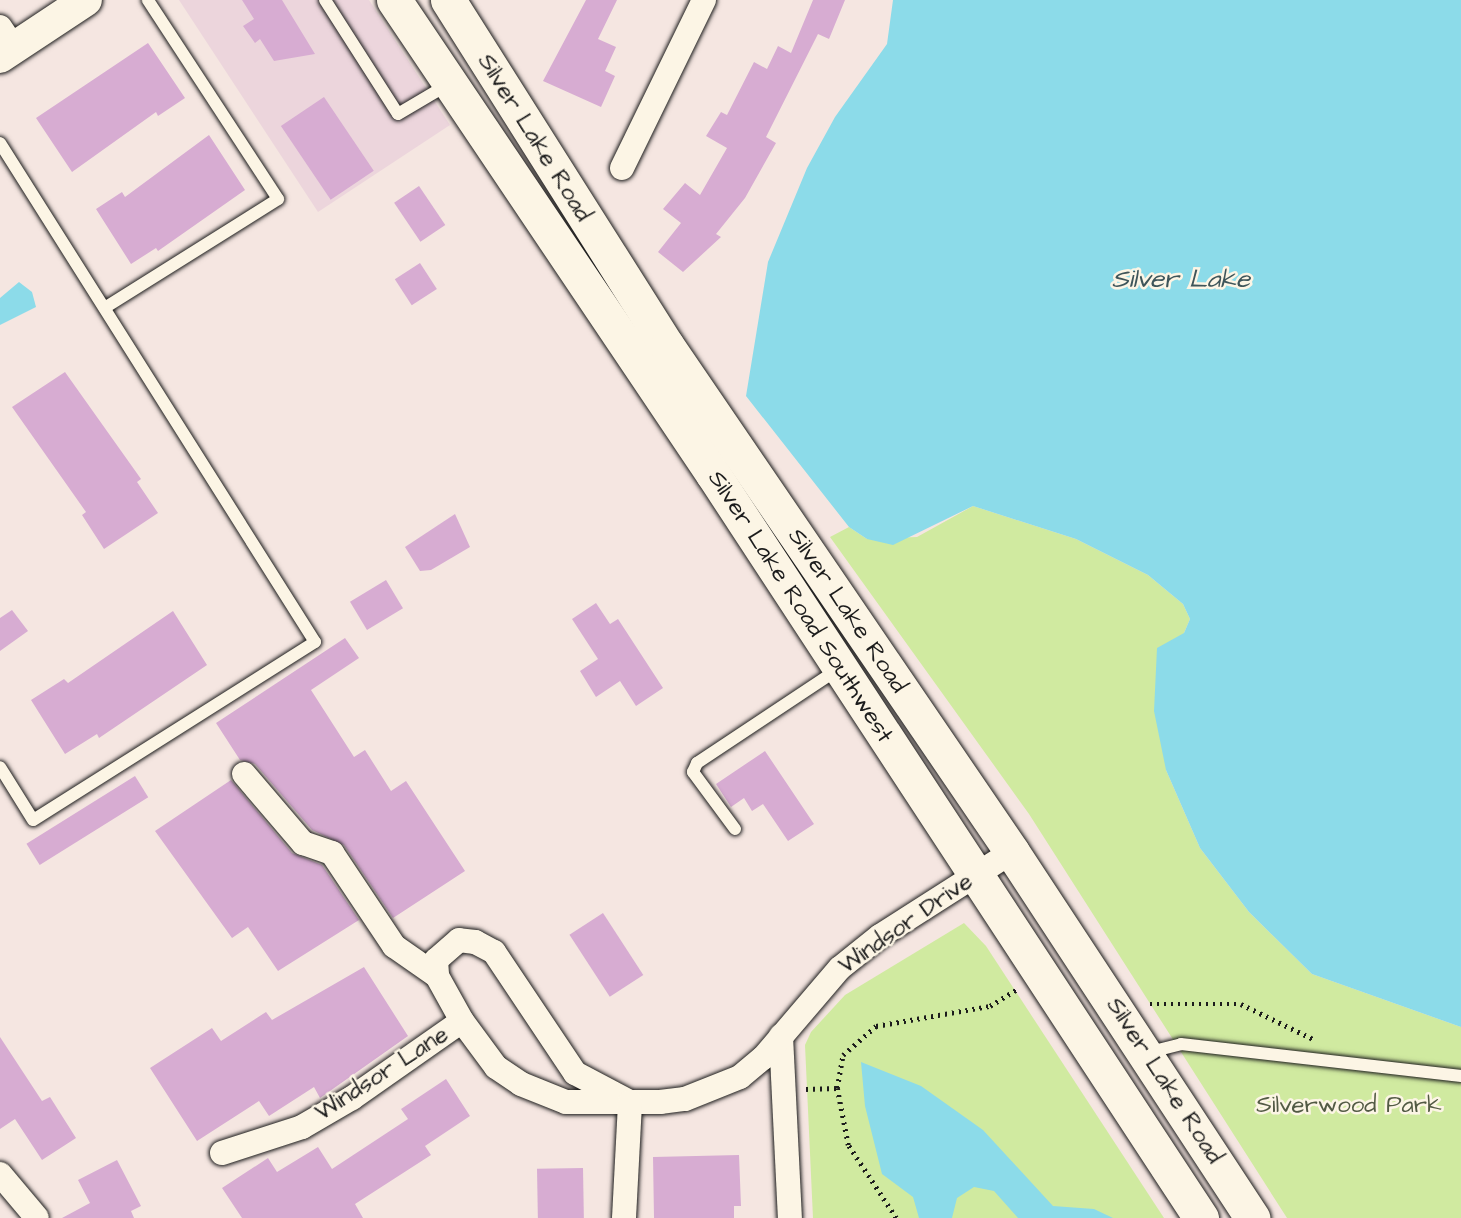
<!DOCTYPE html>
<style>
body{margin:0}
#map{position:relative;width:1461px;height:1218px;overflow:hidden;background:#f5e6e1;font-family:"Architects Daughter",sans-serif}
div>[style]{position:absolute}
.built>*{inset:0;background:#ecd5dc}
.green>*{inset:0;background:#d0eaa0}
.water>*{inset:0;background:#8cdbe9}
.building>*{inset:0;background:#d7acd2;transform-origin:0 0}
.path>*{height:4.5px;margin-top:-2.25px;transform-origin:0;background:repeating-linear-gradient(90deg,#1c1c1c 0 2px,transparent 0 7px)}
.roads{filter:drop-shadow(0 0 2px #1c1c1c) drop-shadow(0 0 2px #1c1c1c)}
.service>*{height:12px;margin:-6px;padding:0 6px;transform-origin:6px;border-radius:6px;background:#fcf5e5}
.minor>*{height:24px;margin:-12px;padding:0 12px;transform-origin:12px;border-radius:12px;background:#fcf5e5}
.tertiary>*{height:32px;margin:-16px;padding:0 16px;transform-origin:16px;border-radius:16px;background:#fcf5e5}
.secondary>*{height:35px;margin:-17.5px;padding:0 17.5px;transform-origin:17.5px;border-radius:17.5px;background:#fcf5e5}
span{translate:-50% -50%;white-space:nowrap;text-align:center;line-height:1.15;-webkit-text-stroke:5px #fcf5e5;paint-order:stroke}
.street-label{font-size:24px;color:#1c1c1c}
.park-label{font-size:24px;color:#525a44}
.water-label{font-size:26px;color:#3e555a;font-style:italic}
</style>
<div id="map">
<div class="built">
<i style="clip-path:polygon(179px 0,369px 0,450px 125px,318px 212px)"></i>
</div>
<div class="green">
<i style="clip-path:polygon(973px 506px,1076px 539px,1148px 575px,1183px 604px,1190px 619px,1184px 633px,1166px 770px,1200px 848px,1249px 912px,1312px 974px,1461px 1027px,1461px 1218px,1287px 1218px,1029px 814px,830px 537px,849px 527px,867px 539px,917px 537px)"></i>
<i style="clip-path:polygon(964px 923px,986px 946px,1164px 1218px,813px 1218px,805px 1045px,811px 1032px,845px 995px)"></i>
</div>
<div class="water">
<i style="clip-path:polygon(893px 0,1461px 0,1461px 1027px,1312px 974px,1249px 912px,1200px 848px,1166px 770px,1154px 711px,1157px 648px,1184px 633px,1190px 619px,1183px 604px,1148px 575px,1076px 539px,973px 506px,893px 545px,867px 539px,849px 527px,746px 396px,768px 262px,807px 168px,835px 117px,887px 44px)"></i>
<i style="clip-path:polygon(19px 282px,32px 292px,36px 307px,0 325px,0 298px)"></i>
<i style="clip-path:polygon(861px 1062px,921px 1086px,983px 1130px,1053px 1206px,1094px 1209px,1113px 1218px,1018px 1218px,994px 1191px,974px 1187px,957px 1198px,952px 1218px,919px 1218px,913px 1197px,882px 1174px,865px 1106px)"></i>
</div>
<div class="building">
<i style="clip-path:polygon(242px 0,282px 0,315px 54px,274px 61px,260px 39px,255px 43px,243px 26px,254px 19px)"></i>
<i style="clip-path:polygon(586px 0,617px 0,598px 39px,616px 47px,605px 71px,615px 76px,601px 107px,543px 81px)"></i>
<i style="clip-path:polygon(813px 0,845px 0,829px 39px,818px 34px,766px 137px,776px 143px,745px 198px,716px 234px,721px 237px,683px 272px,658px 252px,681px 223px,663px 209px,685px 183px,700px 195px,727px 148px,706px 136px,721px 112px,727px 115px,754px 62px,767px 69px,778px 46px,791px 53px)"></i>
<i style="clip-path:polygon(148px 43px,185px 98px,158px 116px,156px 112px,72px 172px,36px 118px)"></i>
<i style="left:324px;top:97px;width:89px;height:52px;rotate:56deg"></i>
<i style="clip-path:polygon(209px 135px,245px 190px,158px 251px,156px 248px,131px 264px,96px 209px,122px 192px,125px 197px)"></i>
<i style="left:419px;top:186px;width:47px;height:30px;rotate:56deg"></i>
<i style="left:420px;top:263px;width:31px;height:30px;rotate:57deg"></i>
<i style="clip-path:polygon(65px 372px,141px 479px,137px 482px,158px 513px,104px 549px,82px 515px,86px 512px,12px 407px)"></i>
<i style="clip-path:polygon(455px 514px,470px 547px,431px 570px,420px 571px,405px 547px)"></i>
<i style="left:386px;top:580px;width:33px;height:42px;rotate:59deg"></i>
<i style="clip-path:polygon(596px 603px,610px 624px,618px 619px,663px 688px,636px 706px,620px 681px,596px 697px,580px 671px,598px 659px,572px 619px)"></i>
<i style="clip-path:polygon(12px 610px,28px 631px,0 651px,0 618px)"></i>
<i style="clip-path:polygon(173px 611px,207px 665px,99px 738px,97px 734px,65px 754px,31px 700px,64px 679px,68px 683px)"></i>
<i style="clip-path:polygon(345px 638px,359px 658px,311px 690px,354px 757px,365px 750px,391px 791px,406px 781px,465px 871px,393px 918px,344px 845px,312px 830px,255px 764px,240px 760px,216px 723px)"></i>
<i style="clip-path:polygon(765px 751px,814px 824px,788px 841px,763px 804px,752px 811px,744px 798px,731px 807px,716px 784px)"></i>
<i style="left:135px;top:776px;width:25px;height:128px;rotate:58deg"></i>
<i style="clip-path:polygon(231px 780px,292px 853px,322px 865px,359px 920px,278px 971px,248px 927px,232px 938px,155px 831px)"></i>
<i style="left:603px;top:913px;width:74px;height:40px;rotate:57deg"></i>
<i style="clip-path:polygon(364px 967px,408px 1036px,320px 1098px,314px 1087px,269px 1116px,259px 1101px,197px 1141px,150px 1068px,212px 1028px,221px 1041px,266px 1012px,272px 1020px)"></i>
<i style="clip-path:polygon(0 1037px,42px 1101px,50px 1097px,76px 1138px,42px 1160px,15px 1119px,0 1129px)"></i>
<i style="clip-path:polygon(446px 1079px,470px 1116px,425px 1146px,431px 1155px,355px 1204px,363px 1218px,242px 1218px,222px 1188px,268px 1158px,277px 1172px,318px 1147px,332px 1169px,408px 1119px,401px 1109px)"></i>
<i style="clip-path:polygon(739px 1155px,741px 1206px,734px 1206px,734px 1218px,654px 1218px,653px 1157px)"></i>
<i style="clip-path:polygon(117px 1160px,141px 1206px,131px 1211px,134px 1218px,62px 1218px,90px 1203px,78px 1180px)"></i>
<i style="left:583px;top:1168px;width:50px;height:46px;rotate:89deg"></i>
</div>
<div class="path">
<i style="left:1150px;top:1004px;width:91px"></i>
<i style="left:1241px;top:1004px;width:82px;rotate:25.9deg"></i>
<i style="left:806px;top:1089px;width:31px;rotate:-2deg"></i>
<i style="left:896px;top:1218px;width:87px;rotate:-123.3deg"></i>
<i style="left:848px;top:1145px;width:58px;rotate:-100.9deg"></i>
<i style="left:837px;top:1088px;width:34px;rotate:-80deg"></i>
<i style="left:843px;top:1055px;width:44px;rotate:-41.3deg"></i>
<i style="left:876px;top:1026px;width:116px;rotate:-10deg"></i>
<i style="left:990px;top:1006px;width:32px;rotate:-32deg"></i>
</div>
<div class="roads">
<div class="service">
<i style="left:325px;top:0;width:135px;rotate:57.4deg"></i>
<i style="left:398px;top:114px;width:57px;rotate:-30.6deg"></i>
<i style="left:0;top:143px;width:590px;rotate:57.74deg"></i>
<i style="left:315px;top:642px;width:333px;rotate:147.7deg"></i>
<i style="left:33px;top:820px;width:62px;rotate:-121.9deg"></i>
<i style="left:106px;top:307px;width:203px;rotate:-32.1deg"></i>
<i style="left:278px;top:199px;width:238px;rotate:-123.2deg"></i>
<i style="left:735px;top:829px;width:71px;rotate:-126.4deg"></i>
<i style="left:693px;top:772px;width:10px;rotate:-66deg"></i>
<i style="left:697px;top:763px;width:168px;rotate:-33.6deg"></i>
<i style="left:1146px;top:1053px;width:36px;rotate:-14deg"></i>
<i style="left:1181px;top:1044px;width:282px;rotate:6.5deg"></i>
</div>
<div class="minor">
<i style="left:0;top:27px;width:25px;rotate:56deg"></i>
<i style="left:622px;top:168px;width:187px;rotate:-64deg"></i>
<i style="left:244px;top:774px;width:91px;rotate:49.5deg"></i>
<i style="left:303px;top:843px;width:31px;rotate:19deg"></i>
<i style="left:332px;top:853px;width:112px;rotate:56.3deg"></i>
<i style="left:394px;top:946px;width:52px;rotate:34.9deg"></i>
<i style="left:781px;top:1036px;width:182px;rotate:87.2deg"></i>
<i style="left:630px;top:1102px;width:62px;rotate:-152.2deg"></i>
<i style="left:575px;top:1073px;width:146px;rotate:-123.8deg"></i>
<i style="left:494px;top:952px;width:21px;rotate:-152deg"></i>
<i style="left:475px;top:942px;width:16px;rotate:-173deg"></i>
<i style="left:459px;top:940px;width:30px;rotate:139deg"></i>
<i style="left:436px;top:960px;width:16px;rotate:86deg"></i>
<i style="left:437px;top:976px;width:51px;rotate:60.9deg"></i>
<i style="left:462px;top:1021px;width:57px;rotate:53.5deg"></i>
<i style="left:496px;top:1067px;width:30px;rotate:34deg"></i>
<i style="left:521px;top:1084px;width:48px;rotate:21.8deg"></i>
<i style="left:566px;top:1102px;width:94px"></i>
<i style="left:660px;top:1102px;width:25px;rotate:-7deg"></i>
<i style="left:685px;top:1099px;width:59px;rotate:-21.8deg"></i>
<i style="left:740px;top:1077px;width:30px;rotate:-40deg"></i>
<i style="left:763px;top:1058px;width:118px;rotate:-49.5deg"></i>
<i style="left:840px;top:968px;width:51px;rotate:-38.7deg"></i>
<i style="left:880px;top:936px;width:156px;rotate:-32.5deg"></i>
<i style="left:222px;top:1153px;width:84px;rotate:-18deg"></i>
<i style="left:302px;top:1127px;width:58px;rotate:-30.1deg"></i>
<i style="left:352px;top:1098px;width:134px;rotate:-35deg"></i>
<i style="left:0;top:1174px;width:57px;rotate:49.9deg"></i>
<i style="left:624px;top:1218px;width:116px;rotate:-87deg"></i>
</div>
<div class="tertiary">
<i style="left:0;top:57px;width:103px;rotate:-33.5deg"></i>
</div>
<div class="secondary">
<i style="left:394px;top:0;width:571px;rotate:56.06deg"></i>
<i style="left:713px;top:474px;width:890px;rotate:56.74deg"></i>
<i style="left:448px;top:0;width:409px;rotate:57.7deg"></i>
<i style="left:667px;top:346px;width:612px;rotate:55.71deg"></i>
<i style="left:1012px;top:852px;width:438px;rotate:56.7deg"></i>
</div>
</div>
<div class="street-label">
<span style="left:534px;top:138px;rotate:58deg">Silver Lake Road</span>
<span style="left:800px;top:607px;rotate:57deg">Silver Lake Road Southwest</span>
<span style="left:847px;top:611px;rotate:56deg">Silver Lake Road</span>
<span style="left:906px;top:924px;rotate:-35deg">Windsor Drive</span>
<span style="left:382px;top:1074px;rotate:-33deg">Windsor Lane</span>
<span style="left:1164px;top:1081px;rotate:57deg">Silver Lake Road</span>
</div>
<div class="park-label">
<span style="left:1349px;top:1106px">Silverwood Park</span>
</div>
<div class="water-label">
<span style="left:1181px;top:280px">Silver Lake</span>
</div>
</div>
